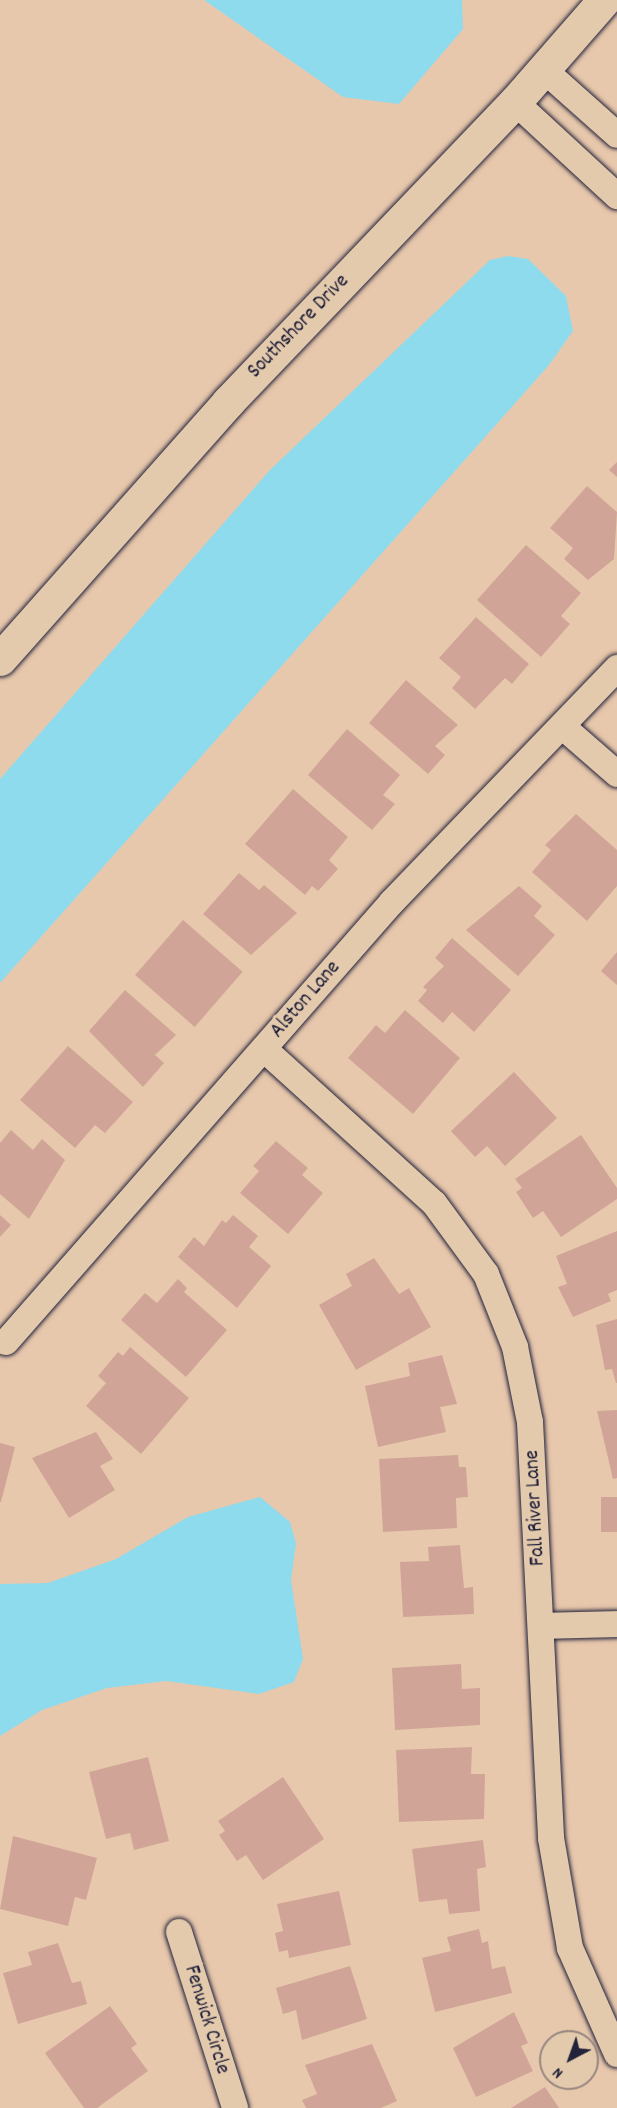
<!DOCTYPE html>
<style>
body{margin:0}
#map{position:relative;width:617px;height:2108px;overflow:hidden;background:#e8c8ac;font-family:Dekko,sans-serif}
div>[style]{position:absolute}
.water>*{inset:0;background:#8ddbed}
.building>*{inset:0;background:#d1a498;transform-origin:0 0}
.roads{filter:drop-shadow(0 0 2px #22223b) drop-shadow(0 0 2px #22223b)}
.street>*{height:26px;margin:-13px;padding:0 13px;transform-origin:13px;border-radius:13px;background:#e4caac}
.secondary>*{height:33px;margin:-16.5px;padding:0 16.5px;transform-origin:16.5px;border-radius:16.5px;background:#e4caac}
span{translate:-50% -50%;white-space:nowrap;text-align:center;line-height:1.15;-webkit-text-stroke:6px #e4caac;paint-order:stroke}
.street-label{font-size:21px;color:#22223b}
.north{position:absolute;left:539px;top:2030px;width:60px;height:60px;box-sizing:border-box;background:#e4caac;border:2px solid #96877f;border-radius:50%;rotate:221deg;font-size:16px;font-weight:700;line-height:24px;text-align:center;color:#22223b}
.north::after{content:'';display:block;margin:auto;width:21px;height:27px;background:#22223b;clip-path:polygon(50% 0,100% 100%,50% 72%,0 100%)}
</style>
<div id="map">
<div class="water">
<i style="clip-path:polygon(204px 0,462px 0,463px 29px,399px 104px,343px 97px)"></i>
<i style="clip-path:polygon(508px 256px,528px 259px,566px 296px,573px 331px,549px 365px,0 983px,0 779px,270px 470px,490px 260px)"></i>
<i style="clip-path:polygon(260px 1497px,290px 1522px,296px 1543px,291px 1580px,303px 1659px,294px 1682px,259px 1694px,166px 1681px,107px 1688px,42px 1710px,0 1736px,0 1584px,48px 1583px,116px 1559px,188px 1517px)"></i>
</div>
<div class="building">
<i style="clip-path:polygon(617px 462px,617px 477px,609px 470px)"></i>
<i style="clip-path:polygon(587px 486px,617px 512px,614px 559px,588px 580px,564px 559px,573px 548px,550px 528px)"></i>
<i style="clip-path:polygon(526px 545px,581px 593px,561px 616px,570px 624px,541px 657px,477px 600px)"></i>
<i style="clip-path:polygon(476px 617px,529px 664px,512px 684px,505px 678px,475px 709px,452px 688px,461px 677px,439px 658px)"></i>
<i style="clip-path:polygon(406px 680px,458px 725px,435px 746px,445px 755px,428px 774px,369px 723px)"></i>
<i style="clip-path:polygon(347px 729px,400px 775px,383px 795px,395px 804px,372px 830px,308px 775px)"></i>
<i style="clip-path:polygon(293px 789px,348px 837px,329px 860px,338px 869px,318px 891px,312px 886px,305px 895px,245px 844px)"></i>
<i style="clip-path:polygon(576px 814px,617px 850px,617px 886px,587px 921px,532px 872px,551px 850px,545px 845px)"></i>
<i style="clip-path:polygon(239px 873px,259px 890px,264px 885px,297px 913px,251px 955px,203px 914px)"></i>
<i style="clip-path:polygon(519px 886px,542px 906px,534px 916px,555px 935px,518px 976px,466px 930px)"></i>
<i style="left:183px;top:920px;width:79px;height:73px;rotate:41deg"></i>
<i style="clip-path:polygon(452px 938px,511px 990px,474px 1032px,452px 1012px,443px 1023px,418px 1001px,427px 990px,423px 987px,444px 966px,435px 958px)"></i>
<i style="clip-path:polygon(617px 952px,617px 985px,601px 971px)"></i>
<i style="clip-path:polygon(125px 990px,176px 1035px,155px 1055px,164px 1063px,143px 1087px,89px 1031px)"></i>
<i style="clip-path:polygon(405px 1010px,460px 1058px,413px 1114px,348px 1058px,376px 1025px,385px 1033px)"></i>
<i style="clip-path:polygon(68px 1046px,133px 1102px,105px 1133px,95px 1125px,75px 1148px,20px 1100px)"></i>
<i style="clip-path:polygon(514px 1072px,557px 1118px,505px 1166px,487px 1146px,475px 1157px,451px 1131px)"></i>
<i style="clip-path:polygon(11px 1130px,33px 1150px,42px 1139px,65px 1160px,29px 1219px,0 1194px,0 1143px)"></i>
<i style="clip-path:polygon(581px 1135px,617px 1188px,617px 1199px,561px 1237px,543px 1211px,533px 1218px,516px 1192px,522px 1188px,515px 1179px)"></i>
<i style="clip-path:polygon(276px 1141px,308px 1168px,302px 1175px,323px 1193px,288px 1234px,240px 1193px,259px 1171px,253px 1166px)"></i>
<i style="clip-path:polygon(0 1215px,11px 1225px,0 1237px)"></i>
<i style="clip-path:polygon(233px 1215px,258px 1236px,249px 1247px,271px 1266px,237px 1308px,178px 1257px,194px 1237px,204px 1246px,222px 1220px,226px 1223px)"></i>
<i style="clip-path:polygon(617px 1231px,617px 1290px,608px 1294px,611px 1301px,573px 1317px,558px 1287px,567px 1284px,556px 1256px)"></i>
<i style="clip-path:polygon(374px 1258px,399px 1294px,409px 1288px,431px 1327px,356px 1370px,319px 1305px,352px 1286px,346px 1274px)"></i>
<i style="clip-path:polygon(178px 1279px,187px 1288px,184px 1292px,227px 1330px,186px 1377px,121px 1320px,145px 1293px,157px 1303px)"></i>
<i style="clip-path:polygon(617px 1319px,617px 1383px,616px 1383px,612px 1369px,605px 1370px,596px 1325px)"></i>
<i style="clip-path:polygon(130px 1347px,189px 1398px,141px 1454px,86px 1406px,106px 1383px,98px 1376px,118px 1352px,123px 1356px)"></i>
<i style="clip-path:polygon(442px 1355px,457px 1404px,440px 1407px,446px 1432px,378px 1447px,365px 1386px,410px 1376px,408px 1363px)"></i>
<i style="clip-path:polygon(617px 1410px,617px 1478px,613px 1479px,597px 1411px)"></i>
<i style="clip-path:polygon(96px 1432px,113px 1459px,100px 1466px,115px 1490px,69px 1518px,32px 1458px)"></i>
<i style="clip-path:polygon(0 1443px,15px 1447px,1px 1502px,0 1502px)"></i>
<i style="clip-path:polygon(458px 1455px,459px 1467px,466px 1467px,468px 1497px,456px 1498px,457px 1528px,383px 1532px,379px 1459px)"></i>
<i style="left:617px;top:1497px;width:35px;height:16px;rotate:90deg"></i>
<i style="clip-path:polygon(460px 1545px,464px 1588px,473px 1587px,474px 1614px,403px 1617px,400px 1562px,429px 1561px,428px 1547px)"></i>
<i style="clip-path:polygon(461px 1664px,462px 1689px,480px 1688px,480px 1725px,395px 1730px,392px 1668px)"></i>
<i style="clip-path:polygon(472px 1747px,471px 1774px,485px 1774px,484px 1819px,399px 1822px,396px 1750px)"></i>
<i style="clip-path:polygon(148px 1757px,169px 1841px,134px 1850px,130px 1833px,106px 1839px,89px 1772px)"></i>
<i style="clip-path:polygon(283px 1777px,324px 1839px,263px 1880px,246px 1855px,237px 1861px,219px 1835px,225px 1831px,218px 1821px)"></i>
<i style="clip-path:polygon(13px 1836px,97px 1858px,86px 1900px,75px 1897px,68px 1926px,0 1909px)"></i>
<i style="clip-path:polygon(483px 1840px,486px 1867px,477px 1869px,480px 1911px,449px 1914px,447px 1899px,419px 1902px,412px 1849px)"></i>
<i style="clip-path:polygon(339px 1891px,351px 1945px,289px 1958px,288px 1950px,279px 1952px,275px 1933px,283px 1931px,277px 1904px)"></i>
<i style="clip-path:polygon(479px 1929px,482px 1943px,488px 1941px,492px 1969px,505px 1966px,512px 1993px,435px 2012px,422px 1958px,451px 1951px,447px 1937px)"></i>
<i style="clip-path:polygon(58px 1943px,72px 1983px,81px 1981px,87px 2004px,18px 2024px,3px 1973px,32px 1965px,28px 1952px)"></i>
<i style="clip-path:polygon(350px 1966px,367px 2019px,302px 2040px,296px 2010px,283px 2014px,276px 1988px)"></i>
<i style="clip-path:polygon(110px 2006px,137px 2044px,131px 2048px,148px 2071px,97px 2108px,84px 2108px,45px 2053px)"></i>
<i style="clip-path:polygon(514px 2012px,528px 2043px,521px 2046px,533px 2071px,476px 2097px,453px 2048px)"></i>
<i style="clip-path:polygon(372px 2044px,397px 2101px,381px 2108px,306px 2108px,302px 2100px,317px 2094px,305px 2065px)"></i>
<i style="clip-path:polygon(545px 2087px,559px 2108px,511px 2108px)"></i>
</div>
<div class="roads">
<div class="street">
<i style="left:543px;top:69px;width:99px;rotate:41.7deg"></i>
<i style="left:515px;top:102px;width:139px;rotate:42.7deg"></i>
<i style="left:562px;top:726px;width:73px;rotate:41.1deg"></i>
<i style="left:264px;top:1049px;width:229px;rotate:42.2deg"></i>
<i style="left:434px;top:1203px;width:88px;rotate:53.8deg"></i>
<i style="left:486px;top:1274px;width:79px;rotate:68.3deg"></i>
<i style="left:515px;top:1347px;width:76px;rotate:78.7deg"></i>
<i style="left:530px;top:1422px;width:417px;rotate:87.1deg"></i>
<i style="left:551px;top:1838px;width:112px;rotate:80.2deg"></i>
<i style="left:570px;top:1948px;width:116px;rotate:66.1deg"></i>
<i style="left:6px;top:1342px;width:585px;rotate:-48.74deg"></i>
<i style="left:392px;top:902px;width:325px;rotate:-46.1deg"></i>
<i style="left:542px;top:1626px;width:75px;rotate:-1.5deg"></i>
<i style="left:179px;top:1932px;width:185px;rotate:72.3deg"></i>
</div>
<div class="secondary">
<i style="left:0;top:659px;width:344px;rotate:-48.4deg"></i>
<i style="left:228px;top:402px;width:415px;rotate:-46.3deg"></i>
<i style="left:515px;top:102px;width:135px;rotate:-48.9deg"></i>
</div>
</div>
<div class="street-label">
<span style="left:299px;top:327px;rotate:-46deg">Southshore Drive</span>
<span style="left:306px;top:1000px;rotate:-49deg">Alston Lane</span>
<span style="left:536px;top:1508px;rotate:-93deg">Fall River Lane</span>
<span style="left:206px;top:2020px;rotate:73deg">Fenwick Circle</span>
</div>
<div class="north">N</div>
</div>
